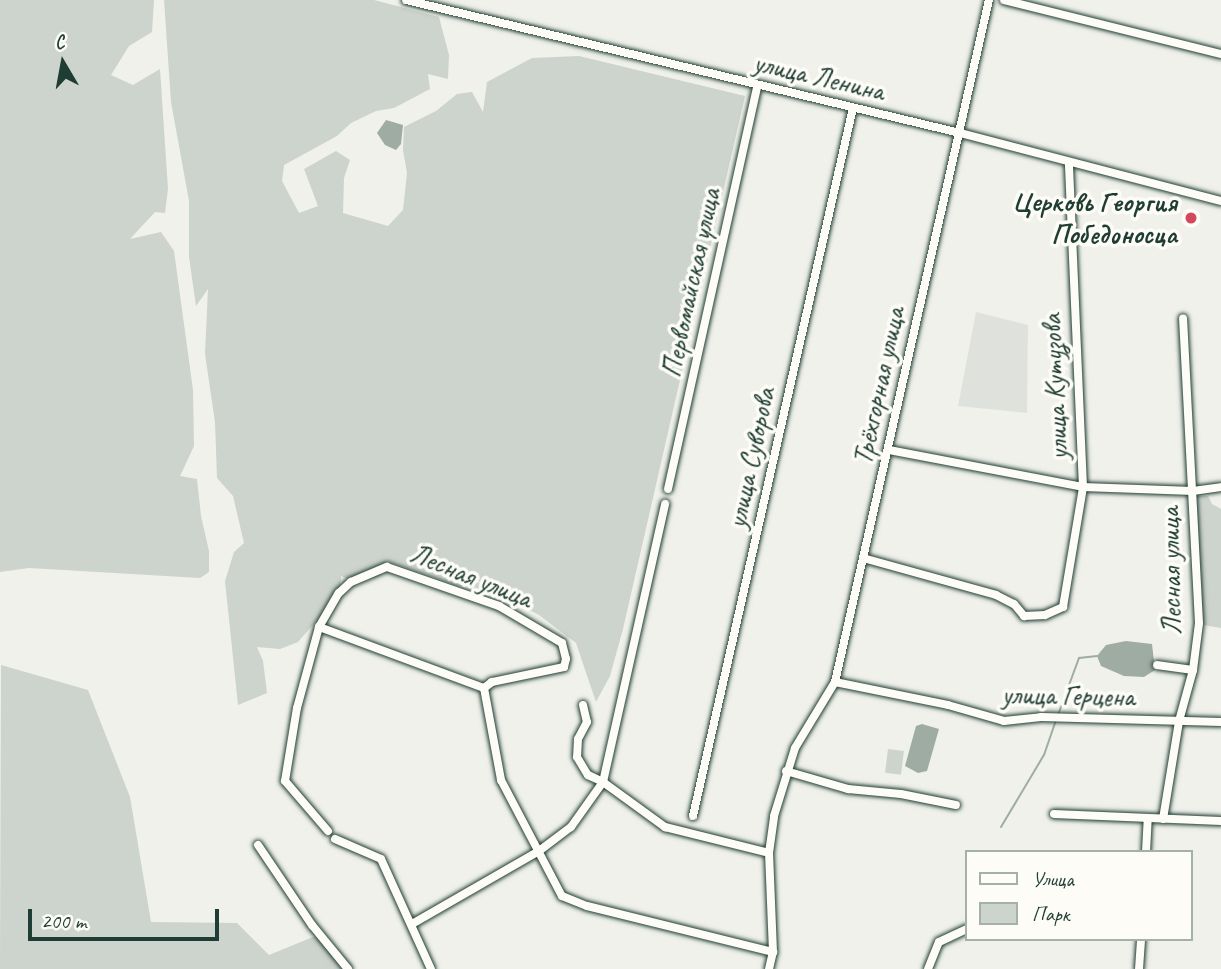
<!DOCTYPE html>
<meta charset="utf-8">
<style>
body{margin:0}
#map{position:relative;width:1221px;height:969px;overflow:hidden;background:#f0f1eb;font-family:Caveat,sans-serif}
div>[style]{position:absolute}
.built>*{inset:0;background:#dfe2dc}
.green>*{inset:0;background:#cdd3cd;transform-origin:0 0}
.water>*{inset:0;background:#9faca4}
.stream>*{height:2px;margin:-1px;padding:0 1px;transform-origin:1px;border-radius:1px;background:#9faca4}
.roads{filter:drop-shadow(0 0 2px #1f3d34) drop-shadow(0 0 2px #1f3d34)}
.minor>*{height:8px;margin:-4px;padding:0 4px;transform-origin:4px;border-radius:4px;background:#fdfcf7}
.dots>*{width:19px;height:19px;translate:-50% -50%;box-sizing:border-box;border:4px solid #fdfcf7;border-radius:50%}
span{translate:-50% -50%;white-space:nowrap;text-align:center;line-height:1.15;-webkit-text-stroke:7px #fdfcf7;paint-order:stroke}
.street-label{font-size:28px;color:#1f3d34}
.poi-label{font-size:28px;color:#1f3d34;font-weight:700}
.right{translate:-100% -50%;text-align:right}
.legend{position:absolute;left:965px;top:850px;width:228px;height:91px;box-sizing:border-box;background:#fdfcf7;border:2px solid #a4b0a9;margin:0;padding:9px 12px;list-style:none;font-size:21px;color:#1f3d34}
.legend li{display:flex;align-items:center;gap:14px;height:35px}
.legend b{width:35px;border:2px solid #a4b0a9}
.north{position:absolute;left:28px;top:28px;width:70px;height:70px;-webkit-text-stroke:5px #fdfcf7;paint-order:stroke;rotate:350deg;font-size:19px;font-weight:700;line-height:28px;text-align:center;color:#1f3d34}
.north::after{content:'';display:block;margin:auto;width:24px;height:32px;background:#1f3d34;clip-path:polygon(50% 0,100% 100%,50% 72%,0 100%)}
.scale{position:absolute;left:28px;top:909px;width:191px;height:32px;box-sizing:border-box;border:4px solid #1f3d34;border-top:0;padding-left:9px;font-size:21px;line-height:24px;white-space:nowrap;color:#1f3d34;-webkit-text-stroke:5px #fdfcf7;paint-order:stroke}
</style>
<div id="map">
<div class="built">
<i style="clip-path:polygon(976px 312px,1028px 325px,1027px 413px,958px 406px)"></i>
</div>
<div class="green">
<i style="clip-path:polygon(0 0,154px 0,152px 32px,129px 46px,111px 75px,133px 85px,160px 69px,168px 189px,165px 213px,155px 212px,130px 239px,161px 232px,174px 251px,193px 390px,194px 446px,180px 476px,197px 479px,201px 516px,209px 551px,209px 572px,200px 578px,29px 568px,0 572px)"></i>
<i style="clip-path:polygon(164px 0,374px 0,439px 17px,449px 55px,448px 79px,428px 74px,430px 89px,394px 108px,376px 111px,351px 123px,337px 136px,284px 165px,282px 181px,299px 213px,318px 206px,304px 169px,336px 151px,350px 160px,344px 178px,343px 213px,388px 226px,403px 210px,407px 173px,403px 150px,404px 127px,436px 111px,457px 94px,472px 92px,483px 112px,487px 82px,532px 58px,579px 56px,745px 96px,623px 629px,610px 676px,596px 702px,576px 643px,539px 615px,496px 592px,456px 585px,387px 561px,380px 576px,355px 582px,341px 576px,340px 590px,333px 602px,298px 642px,280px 649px,257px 647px,263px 661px,267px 693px,238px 705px,225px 581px,234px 552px,244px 543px,233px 496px,217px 478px,215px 422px,205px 354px,208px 289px,196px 306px,189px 257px,189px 201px,171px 102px)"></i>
<i style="clip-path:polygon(1196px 496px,1208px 496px,1212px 504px,1221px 509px,1221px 628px,1203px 625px)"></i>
<i style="clip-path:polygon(1px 665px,88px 690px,130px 797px,151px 922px,237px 923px,269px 955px,313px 937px,326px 939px,345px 969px,0 969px)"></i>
<i style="left:888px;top:749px;width:16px;height:24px;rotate:7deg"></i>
</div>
<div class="water">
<i style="clip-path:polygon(386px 120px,403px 125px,401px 144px,396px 150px,385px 145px,377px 133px)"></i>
<i style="clip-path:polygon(1126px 641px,1152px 644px,1155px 670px,1144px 677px,1124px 676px,1101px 666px,1097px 656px,1106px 645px)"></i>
<i style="clip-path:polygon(922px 724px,939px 729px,927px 771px,918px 773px,905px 766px,916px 726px)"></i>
</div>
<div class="stream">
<i style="left:1058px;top:715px;width:61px;rotate:-69.8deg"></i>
<i style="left:1079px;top:658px;width:18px;rotate:-6deg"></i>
<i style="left:1001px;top:827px;width:84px;rotate:-59.2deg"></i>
<i style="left:1044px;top:755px;width:37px;rotate:-71deg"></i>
</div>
<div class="roads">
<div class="minor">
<i style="left:406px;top:0;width:566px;rotate:13.5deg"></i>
<i style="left:956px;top:132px;width:274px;rotate:14.6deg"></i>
<i style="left:1004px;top:0;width:224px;rotate:14deg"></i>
<i style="left:889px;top:450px;width:197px;rotate:10.8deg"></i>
<i style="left:1083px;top:487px;width:110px;rotate:2.1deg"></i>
<i style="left:1193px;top:491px;width:28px;rotate:-8deg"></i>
<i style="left:668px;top:489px;width:413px;rotate:-77.5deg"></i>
<i style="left:863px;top:558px;width:138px;rotate:15.5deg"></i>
<i style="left:996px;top:595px;width:20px;rotate:27deg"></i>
<i style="left:1014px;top:604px;width:16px;rotate:50deg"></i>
<i style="left:1024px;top:616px;width:21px;rotate:-3deg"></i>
<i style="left:1045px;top:615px;width:20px;rotate:-24deg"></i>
<i style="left:1063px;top:607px;width:122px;rotate:-80.5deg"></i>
<i style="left:1083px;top:487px;width:323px;rotate:-92.5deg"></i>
<i style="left:319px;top:627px;width:176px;rotate:20.3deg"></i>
<i style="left:484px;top:688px;width:94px;rotate:79.5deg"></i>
<i style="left:501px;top:780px;width:131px;rotate:62.3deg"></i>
<i style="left:562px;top:896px;width:27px;rotate:22deg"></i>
<i style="left:587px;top:906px;width:192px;rotate:13.9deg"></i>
<i style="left:1157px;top:665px;width:36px;rotate:8deg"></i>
<i style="left:835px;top:682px;width:115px;rotate:11.5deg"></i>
<i style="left:948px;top:705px;width:58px;rotate:15.9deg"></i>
<i style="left:1004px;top:721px;width:37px;rotate:-6deg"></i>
<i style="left:1041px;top:717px;width:180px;rotate:1.6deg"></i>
<i style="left:583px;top:705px;width:17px;rotate:77deg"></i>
<i style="left:587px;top:722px;width:19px;rotate:118deg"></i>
<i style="left:578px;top:739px;width:18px;rotate:93deg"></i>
<i style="left:577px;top:757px;width:21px;rotate:59deg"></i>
<i style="left:588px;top:775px;width:17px;rotate:25deg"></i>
<i style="left:603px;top:782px;width:77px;rotate:36deg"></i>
<i style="left:665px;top:827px;width:107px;rotate:14deg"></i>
<i style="left:786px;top:771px;width:65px;rotate:16.2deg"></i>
<i style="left:848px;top:789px;width:53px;rotate:5.4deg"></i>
<i style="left:901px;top:794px;width:56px;rotate:11.3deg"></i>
<i style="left:1054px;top:814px;width:167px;rotate:2.4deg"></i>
<i style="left:693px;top:816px;width:726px;rotate:-77.27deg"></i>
<i style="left:1163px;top:819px;width:99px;rotate:-80.7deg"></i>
<i style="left:1179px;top:721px;width:53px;rotate:-74.6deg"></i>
<i style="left:1193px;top:670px;width:47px;rotate:-82.7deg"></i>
<i style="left:1199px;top:623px;width:305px;rotate:-93deg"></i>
<i style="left:328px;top:831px;width:66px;rotate:-130.7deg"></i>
<i style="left:285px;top:781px;width:74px;rotate:-80.7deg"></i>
<i style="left:297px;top:708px;width:84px;rotate:-74.8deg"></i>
<i style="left:319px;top:627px;width:39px;rotate:-60deg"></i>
<i style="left:339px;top:593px;width:16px;rotate:-43deg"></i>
<i style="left:351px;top:582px;width:39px;rotate:-23deg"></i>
<i style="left:387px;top:567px;width:119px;rotate:19.2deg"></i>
<i style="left:499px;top:606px;width:73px;rotate:30.4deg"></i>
<i style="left:562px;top:643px;width:16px;rotate:76deg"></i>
<i style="left:566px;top:659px;width:8px;rotate:104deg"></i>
<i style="left:564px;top:667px;width:74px;rotate:168.2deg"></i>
<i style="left:492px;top:682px;width:10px;rotate:143deg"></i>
<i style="left:335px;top:839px;width:50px;rotate:23.5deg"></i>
<i style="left:381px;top:859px;width:121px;rotate:65.6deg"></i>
<i style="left:258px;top:845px;width:97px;rotate:56deg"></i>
<i style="left:312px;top:925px;width:57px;rotate:50.7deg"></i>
<i style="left:1146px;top:852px;width:33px;rotate:-87deg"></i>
<i style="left:412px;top:924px;width:146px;rotate:-29.9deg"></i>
<i style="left:539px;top:851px;width:40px;rotate:-37deg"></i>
<i style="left:571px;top:827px;width:55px;rotate:-54.6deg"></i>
<i style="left:603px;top:782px;width:285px;rotate:-77.4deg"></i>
<i style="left:769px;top:969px;width:17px;rotate:-77deg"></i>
<i style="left:773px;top:952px;width:99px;rotate:-92.3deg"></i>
<i style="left:769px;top:853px;width:37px;rotate:-82deg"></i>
<i style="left:774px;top:816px;width:71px;rotate:-72.8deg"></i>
<i style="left:795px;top:748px;width:77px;rotate:-58.8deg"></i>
<i style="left:835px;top:682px;width:699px;rotate:-77.28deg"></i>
<i style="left:928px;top:969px;width:29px;rotate:-68deg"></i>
<i style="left:939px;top:942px;width:31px;rotate:-25deg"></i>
<i style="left:1139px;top:969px;width:30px;rotate:-86deg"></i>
</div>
</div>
<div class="dots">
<i style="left:1191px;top:218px;background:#d1495b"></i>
</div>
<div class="street-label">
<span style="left:819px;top:77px;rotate:13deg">улица Ленина</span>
<span style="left:691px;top:283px;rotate:-78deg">Первомайская улица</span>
<span style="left:879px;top:386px;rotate:-78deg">Трёхгорная улица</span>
<span style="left:1055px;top:387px;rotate:-93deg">улица Кутузова</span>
<span style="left:751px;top:458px;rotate:-78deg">улица Суворова</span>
<span style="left:1171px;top:571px;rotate:-91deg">Лесная улица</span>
<span style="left:471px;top:576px;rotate:22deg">Лесная улица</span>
<span style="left:1068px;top:696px;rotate:1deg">улица Герцена</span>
</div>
<div class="poi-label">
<span class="right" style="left:1177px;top:218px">Церковь Георгия<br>Победоносца</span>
</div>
<ul class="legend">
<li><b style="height:9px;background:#fdfcf7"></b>Улица</li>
<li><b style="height:19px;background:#cdd3cd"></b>Парк</li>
</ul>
<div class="north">С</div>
<div class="scale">200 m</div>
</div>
